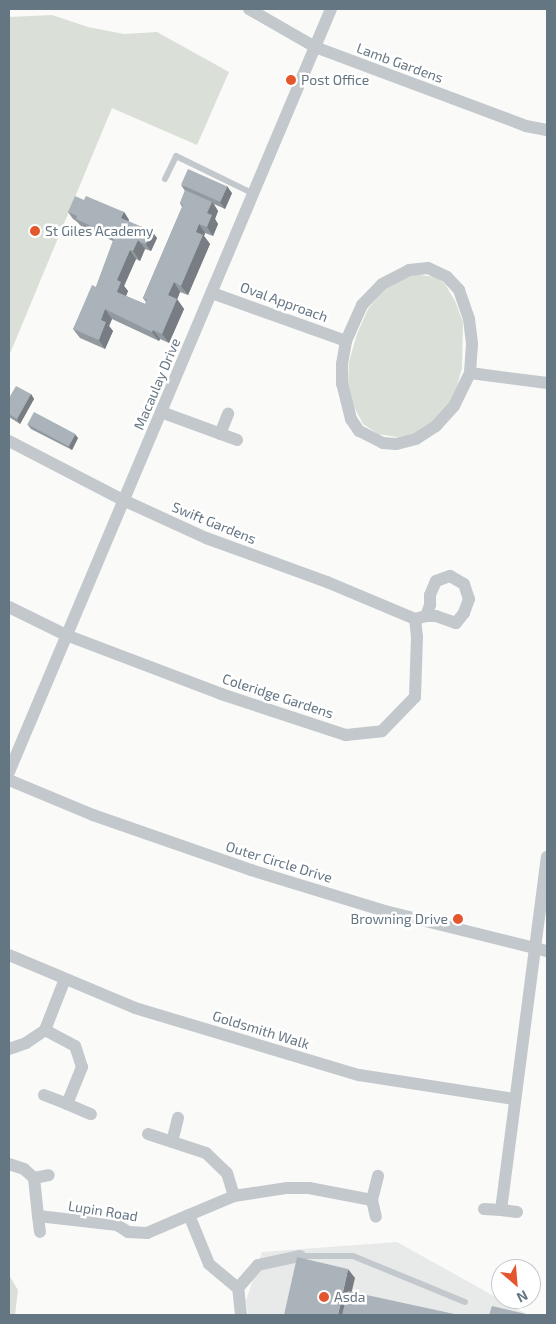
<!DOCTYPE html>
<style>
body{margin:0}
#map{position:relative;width:556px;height:1324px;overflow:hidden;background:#fafaf8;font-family:"Exo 2",sans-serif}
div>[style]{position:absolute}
.built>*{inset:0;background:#e8e9e9}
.green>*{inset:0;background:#dadfd7}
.lane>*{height:6px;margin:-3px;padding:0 3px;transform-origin:3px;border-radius:3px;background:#c3c8cc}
.street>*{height:12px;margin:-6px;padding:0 6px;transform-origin:6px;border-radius:6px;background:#c3c8cc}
.wall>*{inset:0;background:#929a9f}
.shaded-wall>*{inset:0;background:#777d82}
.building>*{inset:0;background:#aab3b9;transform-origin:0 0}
.dots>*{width:14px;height:14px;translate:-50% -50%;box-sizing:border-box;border:2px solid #fff;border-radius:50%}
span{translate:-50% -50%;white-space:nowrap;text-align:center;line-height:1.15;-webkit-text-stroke:5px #fff;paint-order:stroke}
.street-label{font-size:14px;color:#657683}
.poi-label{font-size:14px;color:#657683}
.left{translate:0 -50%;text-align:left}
.right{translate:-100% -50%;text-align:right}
.frame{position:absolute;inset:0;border:10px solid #657683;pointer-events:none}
.north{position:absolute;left:491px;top:1259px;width:50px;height:50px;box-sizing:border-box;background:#fff;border:1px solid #c1c8cd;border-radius:50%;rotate:153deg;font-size:14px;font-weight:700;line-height:20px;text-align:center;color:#657683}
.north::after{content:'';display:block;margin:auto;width:18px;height:22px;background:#e4572e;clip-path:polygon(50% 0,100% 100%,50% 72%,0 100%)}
</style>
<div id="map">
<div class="built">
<i style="clip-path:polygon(397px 1242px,528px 1315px,248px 1315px,246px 1301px,262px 1252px)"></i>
</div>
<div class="green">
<i style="clip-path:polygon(52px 15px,88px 27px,124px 34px,157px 32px,229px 72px,197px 145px,112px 108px,9px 356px,9px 17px)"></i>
<i style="clip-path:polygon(414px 274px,435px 277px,445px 284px,455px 301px,463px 322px,462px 368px,457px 386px,448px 405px,433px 421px,415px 434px,397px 437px,378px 434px,363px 424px,353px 405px,348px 383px,349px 362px,357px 334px,368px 309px,387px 287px)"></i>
<i style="clip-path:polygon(9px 1275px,18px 1290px,15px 1315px,9px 1315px)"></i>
</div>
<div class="lane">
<i style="left:165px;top:179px;width:25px;rotate:-64deg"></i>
<i style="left:176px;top:156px;width:87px;rotate:26deg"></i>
<i style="left:300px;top:1256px;width:53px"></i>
<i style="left:353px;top:1256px;width:121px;rotate:22.3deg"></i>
</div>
<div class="street">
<i style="left:249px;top:9px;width:76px;rotate:29.9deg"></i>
<i style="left:315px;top:47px;width:225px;rotate:20.5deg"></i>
<i style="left:526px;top:126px;width:21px;rotate:11deg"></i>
<i style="left:428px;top:268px;width:21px;rotate:25deg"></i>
<i style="left:447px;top:277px;width:18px;rotate:47deg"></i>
<i style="left:459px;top:290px;width:31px;rotate:71deg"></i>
<i style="left:469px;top:319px;width:25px;rotate:83deg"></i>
<i style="left:472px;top:344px;width:29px;rotate:94deg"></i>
<i style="left:470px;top:373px;width:37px;rotate:116deg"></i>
<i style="left:454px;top:406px;width:27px;rotate:132deg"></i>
<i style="left:436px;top:426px;width:24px;rotate:147deg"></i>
<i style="left:416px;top:439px;width:21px;rotate:166deg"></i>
<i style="left:396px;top:444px;width:13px;rotate:-176deg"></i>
<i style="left:383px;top:443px;width:27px;rotate:-153deg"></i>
<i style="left:359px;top:431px;width:14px;rotate:-124deg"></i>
<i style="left:351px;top:419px;width:36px;rotate:-104deg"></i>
<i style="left:342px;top:384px;width:20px;rotate:-90deg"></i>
<i style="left:342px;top:364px;width:23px;rotate:-80deg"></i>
<i style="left:346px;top:341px;width:39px;rotate:-66deg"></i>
<i style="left:362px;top:305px;width:29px;rotate:-46deg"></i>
<i style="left:382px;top:284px;width:30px;rotate:-27deg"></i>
<i style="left:409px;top:270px;width:19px;rotate:-6deg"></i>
<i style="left:212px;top:293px;width:142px;rotate:19.7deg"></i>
<i style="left:470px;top:373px;width:78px;rotate:7.4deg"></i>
<i style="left:161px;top:412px;width:81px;rotate:20.2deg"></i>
<i style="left:220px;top:434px;width:22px;rotate:-68deg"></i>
<i style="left:9px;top:441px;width:128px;rotate:27.4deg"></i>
<i style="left:123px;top:500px;width:91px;rotate:24.6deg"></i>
<i style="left:206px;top:538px;width:129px;rotate:20deg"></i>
<i style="left:327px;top:582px;width:95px;rotate:22.8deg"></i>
<i style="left:9px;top:607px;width:64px;rotate:26.2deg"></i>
<i style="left:66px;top:635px;width:166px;rotate:20.8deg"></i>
<i style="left:221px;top:694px;width:132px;rotate:18.2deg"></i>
<i style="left:346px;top:735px;width:36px;rotate:-6deg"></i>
<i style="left:382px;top:731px;width:47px;rotate:-45.9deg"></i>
<i style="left:415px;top:697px;width:60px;rotate:-88.1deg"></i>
<i style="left:417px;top:637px;width:18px;rotate:-96deg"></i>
<i style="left:415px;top:619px;width:11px;rotate:-15deg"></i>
<i style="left:426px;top:616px;width:12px;rotate:-70deg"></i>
<i style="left:430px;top:605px;width:10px;rotate:-90deg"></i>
<i style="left:430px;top:595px;width:15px;rotate:-67deg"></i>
<i style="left:436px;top:581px;width:15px;rotate:-20deg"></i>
<i style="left:450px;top:576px;width:16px;rotate:30deg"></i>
<i style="left:464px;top:584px;width:16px;rotate:72deg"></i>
<i style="left:469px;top:599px;width:15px;rotate:110deg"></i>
<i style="left:464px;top:613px;width:13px;rotate:129deg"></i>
<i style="left:456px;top:623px;width:21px;rotate:-161deg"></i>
<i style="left:436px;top:616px;width:10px;rotate:180deg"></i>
<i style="left:9px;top:772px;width:828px;rotate:-67.12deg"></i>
<i style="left:9px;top:780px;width:91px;rotate:22.6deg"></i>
<i style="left:93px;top:815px;width:167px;rotate:19.2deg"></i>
<i style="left:251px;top:870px;width:140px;rotate:17deg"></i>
<i style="left:385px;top:911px;width:167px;rotate:13.9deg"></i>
<i style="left:9px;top:955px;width:137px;rotate:22.8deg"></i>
<i style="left:135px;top:1008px;width:234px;rotate:16.7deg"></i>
<i style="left:359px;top:1075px;width:157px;rotate:8.8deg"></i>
<i style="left:9px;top:1049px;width:18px;rotate:-19deg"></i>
<i style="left:26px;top:1043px;width:23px;rotate:-34deg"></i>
<i style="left:45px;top:1030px;width:55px;rotate:-68.6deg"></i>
<i style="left:44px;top:1095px;width:25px;rotate:21deg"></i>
<i style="left:67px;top:1104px;width:40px;rotate:-68deg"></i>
<i style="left:82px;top:1067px;width:22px;rotate:-108deg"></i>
<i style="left:75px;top:1046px;width:34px;rotate:-152deg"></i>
<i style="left:67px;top:1104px;width:26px;rotate:23deg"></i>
<i style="left:148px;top:1134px;width:61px;rotate:18.1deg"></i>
<i style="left:206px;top:1153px;width:29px;rotate:44deg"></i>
<i style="left:227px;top:1173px;width:24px;rotate:73deg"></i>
<i style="left:172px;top:1142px;width:25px;rotate:-76deg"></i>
<i style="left:9px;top:1164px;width:16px;rotate:18deg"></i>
<i style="left:24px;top:1169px;width:13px;rotate:42deg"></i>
<i style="left:34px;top:1178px;width:38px;rotate:84deg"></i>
<i style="left:38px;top:1216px;width:80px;rotate:6.5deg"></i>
<i style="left:117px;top:1225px;width:13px;rotate:32deg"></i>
<i style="left:128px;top:1232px;width:19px;rotate:3deg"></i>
<i style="left:147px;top:1233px;width:46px;rotate:-23.2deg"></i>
<i style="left:189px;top:1215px;width:53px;rotate:67.8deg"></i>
<i style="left:209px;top:1264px;width:38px;rotate:40deg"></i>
<i style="left:34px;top:1178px;width:15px;rotate:-11deg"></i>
<i style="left:372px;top:1200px;width:17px;rotate:77deg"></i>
<i style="left:484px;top:1209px;width:17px;rotate:3deg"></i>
<i style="left:517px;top:1212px;width:16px;rotate:-173deg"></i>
<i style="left:501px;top:1210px;width:356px;rotate:-82.6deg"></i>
<i style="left:189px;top:1215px;width:49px;rotate:-22.9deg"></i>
<i style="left:234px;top:1196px;width:54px;rotate:-8.6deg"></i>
<i style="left:287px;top:1188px;width:22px"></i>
<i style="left:309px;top:1188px;width:64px;rotate:10.8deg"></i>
<i style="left:372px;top:1200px;width:25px;rotate:-76deg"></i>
<i style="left:38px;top:1216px;width:16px;rotate:83deg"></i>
<i style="left:241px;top:1315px;width:27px;rotate:-96deg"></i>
<i style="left:238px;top:1288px;width:30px;rotate:-49deg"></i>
<i style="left:258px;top:1265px;width:43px;rotate:-12.1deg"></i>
</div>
<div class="wall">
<i style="clip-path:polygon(181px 185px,232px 193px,225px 209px,214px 204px,218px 211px,215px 219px,218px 224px,213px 236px,205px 233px,204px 236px,210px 244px,188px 295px,180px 292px,177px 299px,184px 309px,169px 343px,160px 339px,159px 341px,112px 319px,109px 326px,113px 331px,105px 349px,80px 338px,73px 329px,96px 287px,113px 241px,81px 226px,76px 221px,73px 219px,68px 212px,84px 200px,124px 212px,129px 220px,128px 221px,157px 238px,151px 251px,145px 249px,140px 261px,136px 259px,124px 286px,128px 291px,126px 296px,145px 304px,146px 302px,143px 298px,182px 207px,180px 203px,185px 191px)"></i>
<i style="clip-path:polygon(31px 394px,34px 399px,20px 424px,9px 417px,9px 398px)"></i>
<i style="clip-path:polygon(27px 424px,78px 438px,72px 450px,31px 429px)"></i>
</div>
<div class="shaded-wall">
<i style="clip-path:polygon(227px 186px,232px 193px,225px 209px,220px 202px)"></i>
<i style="clip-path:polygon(212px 202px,218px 211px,215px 219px,218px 224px,213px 236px,207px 227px,207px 213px)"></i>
<i style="clip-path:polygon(124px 212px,129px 220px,126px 225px,121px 218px)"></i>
<i style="clip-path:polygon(199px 224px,205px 233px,204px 236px,210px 244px,188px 295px,181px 286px,196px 232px)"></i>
<i style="clip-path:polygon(152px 231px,157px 238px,151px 251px,146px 244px)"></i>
<i style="clip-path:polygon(138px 240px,145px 249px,140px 261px,133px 251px)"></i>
<i style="clip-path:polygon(130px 250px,136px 259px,124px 286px,128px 291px,124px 301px,117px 292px,117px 280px)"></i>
<i style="clip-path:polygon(174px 282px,180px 292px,175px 305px,168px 295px)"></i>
<i style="clip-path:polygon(177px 299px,184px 309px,169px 343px,162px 334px)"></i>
<i style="clip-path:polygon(105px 309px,112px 319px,109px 326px,113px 331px,105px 349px,99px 340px,101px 320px)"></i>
<i style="clip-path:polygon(153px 330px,160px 339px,159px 341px,152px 332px)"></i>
<i style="clip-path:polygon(31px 394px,34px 399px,20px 424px,17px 419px)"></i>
<i style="clip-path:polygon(75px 434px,78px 438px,72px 450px,68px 446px)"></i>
<i style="clip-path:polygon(348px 1269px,355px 1278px,346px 1315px,338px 1315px)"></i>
</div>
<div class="building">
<i style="left:188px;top:169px;width:43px;height:17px;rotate:24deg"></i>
<i style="clip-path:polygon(185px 190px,212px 202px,207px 213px,212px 215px,207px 227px,199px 224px,196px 232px,203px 235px,181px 286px,174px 282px,168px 295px,177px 299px,162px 334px,153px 330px,152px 332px,105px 309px,101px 320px,106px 322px,99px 340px,73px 329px,92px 285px,96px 287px,117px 230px,138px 240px,133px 251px,130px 250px,117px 280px,121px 282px,117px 292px,145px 304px,147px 300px,143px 298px,183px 205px,180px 203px)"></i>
<i style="clip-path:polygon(75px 196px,84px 200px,86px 196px,124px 212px,121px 218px,152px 231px,146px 244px,140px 242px,138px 240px,117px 230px,117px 232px,116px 231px,113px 236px,76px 219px,77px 216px,68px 212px)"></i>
<i style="clip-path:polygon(16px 386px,31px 394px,17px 419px,9px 414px,9px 398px)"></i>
<i style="left:34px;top:412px;width:47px;height:14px;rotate:28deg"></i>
<i style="clip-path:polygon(297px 1257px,348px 1269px,338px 1315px,284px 1315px)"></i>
<i style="clip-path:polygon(348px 1291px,459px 1315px,342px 1315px)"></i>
<i style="clip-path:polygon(492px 1306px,530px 1315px,489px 1315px)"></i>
</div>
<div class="dots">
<i style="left:291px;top:80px;background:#e4572e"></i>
<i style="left:35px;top:231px;background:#e4572e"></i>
<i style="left:458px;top:919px;background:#e4572e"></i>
<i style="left:324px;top:1297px;background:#e4572e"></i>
</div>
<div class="street-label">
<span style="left:400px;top:63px;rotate:20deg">Lamb Gardens</span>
<span style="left:284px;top:302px;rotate:20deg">Oval Approach</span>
<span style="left:157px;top:384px;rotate:-67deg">Macaulay Drive</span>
<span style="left:214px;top:523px;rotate:22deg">Swift Gardens</span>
<span style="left:278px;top:696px;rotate:18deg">Coleridge Gardens</span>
<span style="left:279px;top:862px;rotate:17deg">Outer Circle Drive</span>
<span style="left:261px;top:1030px;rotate:17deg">Goldsmith Walk</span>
<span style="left:103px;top:1211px;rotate:9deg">Lupin Road</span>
</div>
<div class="poi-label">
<span class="left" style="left:301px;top:80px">Post Office</span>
<span class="left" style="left:45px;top:231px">St Giles Academy</span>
<span class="right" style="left:448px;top:919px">Browning Drive</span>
<span class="left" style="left:334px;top:1297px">Asda</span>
</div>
<div class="frame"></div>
<div class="north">N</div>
</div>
